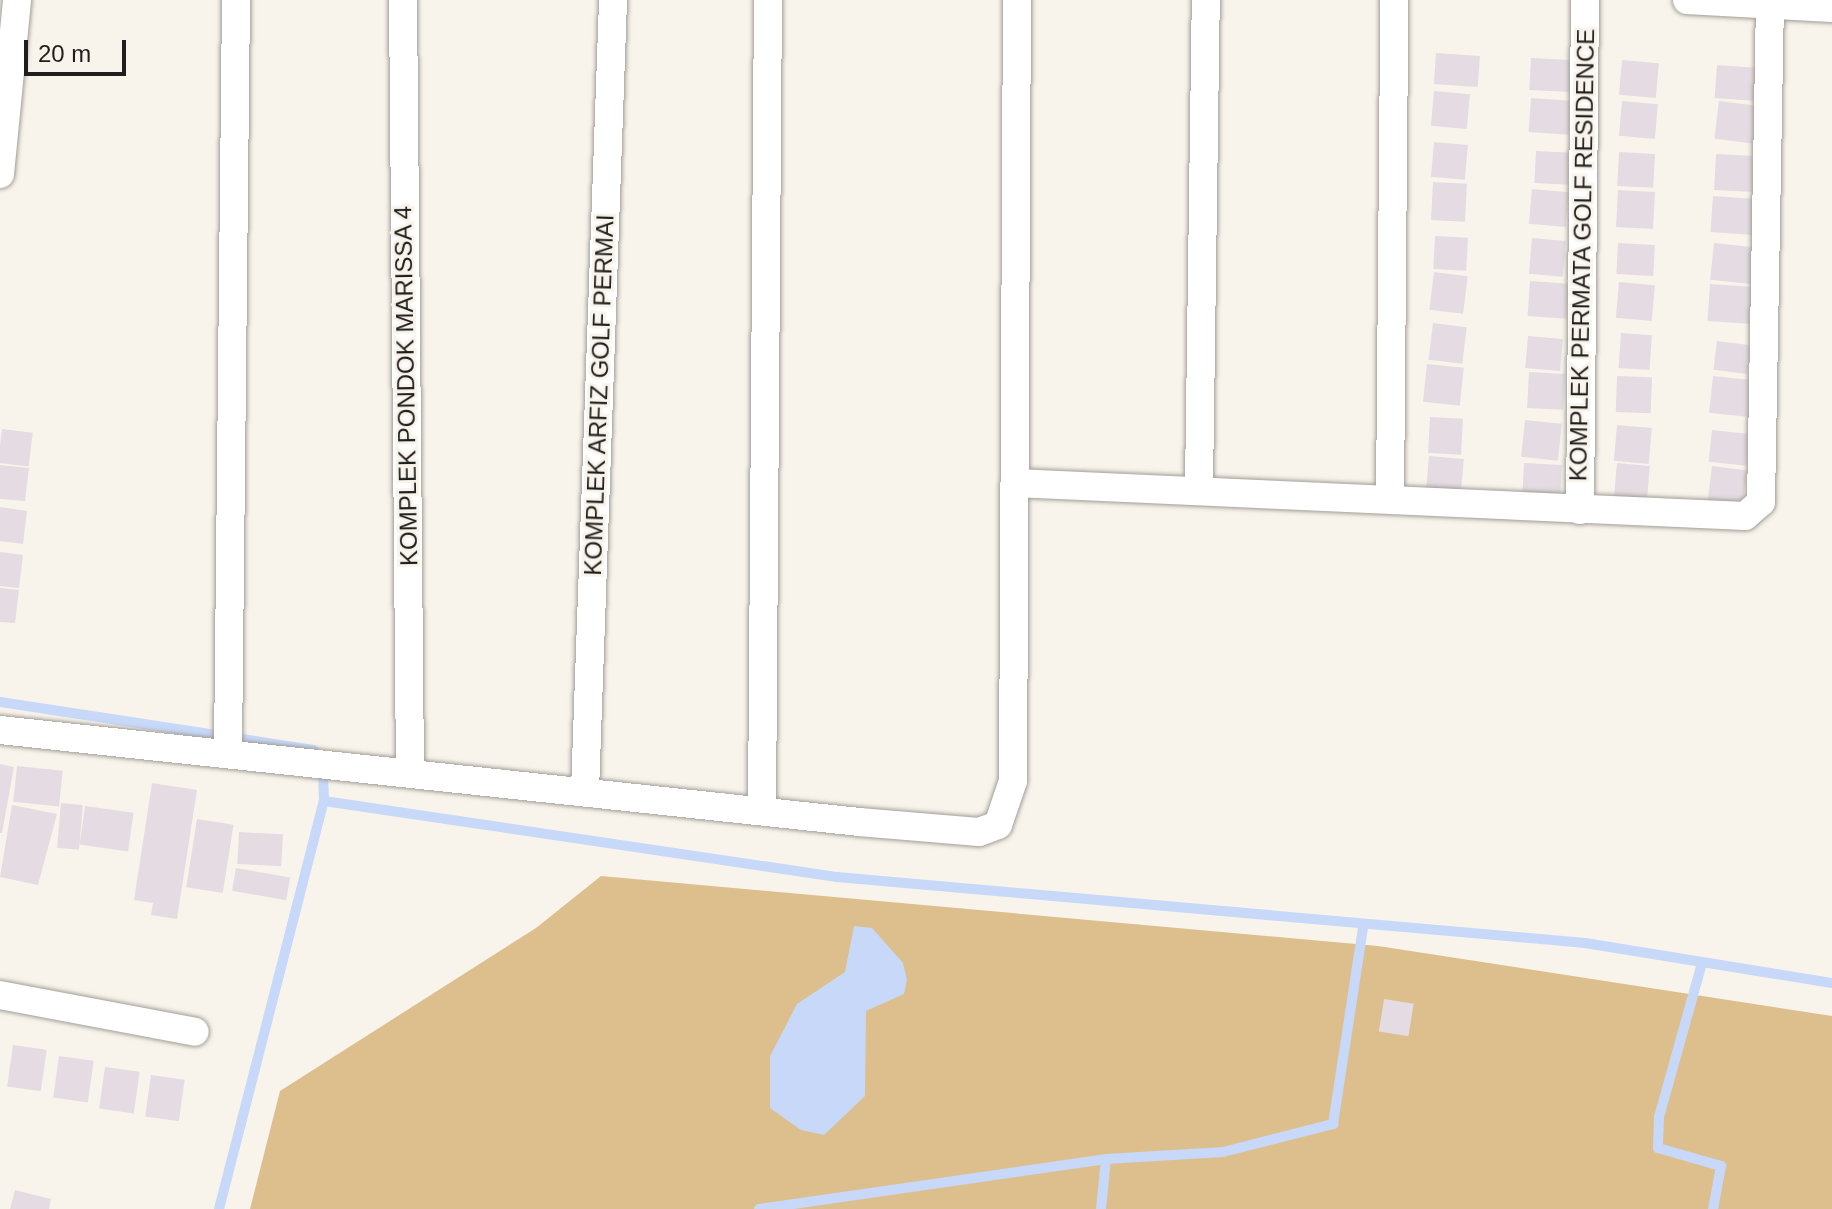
<!DOCTYPE html>
<style>
body{margin:0}
#map{position:relative;width:1832px;height:1209px;overflow:hidden;background:#f8f4ec;font-family:Helvetica,sans-serif}
div>[style]{position:absolute}
.green>*{inset:0;background:#dcbf8c}
.water>*{inset:0;background:#c7d8f9}
.stream>*{height:10px;margin:-5px;padding:0 5px;transform-origin:5px;border-radius:5px;background:#c7d8f9}
.building>*{inset:0;background:#e4dce2;transform-origin:0 0}
.roads{filter:drop-shadow(0 0 2px #a29e97) drop-shadow(0 0 2px #a29e97)}
.street>*{height:28px;margin:-14px;padding:0 14px;transform-origin:14px;border-radius:14px;background:#fff}
span{translate:-50% -50%;white-space:nowrap;text-align:center;line-height:1.15;-webkit-text-stroke:6px #f8f4ec;paint-order:stroke}
.street-label{font-size:24px;color:#201e1c}
.scale{position:absolute;left:24px;top:40px;width:102px;height:36px;box-sizing:border-box;border:4px solid #201e1c;border-top:0;padding-left:10px;font-size:24px;line-height:28px;white-space:nowrap;color:#201e1c;-webkit-text-stroke:6px #f8f4ec;paint-order:stroke}
</style>
<div id="map">
<div class="green">
<i style="clip-path:polygon(601px 876px,1378px 946px,1832px 1016px,1832px 1209px,250px 1209px,280px 1091px,536px 928px)"></i>
</div>
<div class="water">
<i style="clip-path:polygon(854px 926px,872px 928px,903px 963px,907px 980px,904px 994px,866px 1011px,865px 1096px,824px 1135px,801px 1130px,770px 1108px,770px 1056px,797px 1004px,845px 972px)"></i>
</div>
<div class="stream">
<i style="left:0;top:702px;width:318px;rotate:8.7deg"></i>
<i style="left:324px;top:801px;width:519px;rotate:8.43deg"></i>
<i style="left:837px;top:877px;width:751px;rotate:5.04deg"></i>
<i style="left:1585px;top:943px;width:250px;rotate:9.2deg"></i>
<i style="left:1702px;top:963px;width:160px;rotate:105.6deg"></i>
<i style="left:1659px;top:1117px;width:31px;rotate:92deg"></i>
<i style="left:1658px;top:1148px;width:66px;rotate:15.9deg"></i>
<i style="left:1721px;top:1166px;width:44px;rotate:100.5deg"></i>
<i style="left:219px;top:1209px;width:421px;rotate:-75.6deg"></i>
<i style="left:324px;top:801px;width:34px;rotate:-92deg"></i>
<i style="left:759px;top:1209px;width:351px;rotate:-8.2deg"></i>
<i style="left:1106px;top:1159px;width:117px;rotate:-3.4deg"></i>
<i style="left:1223px;top:1152px;width:114px;rotate:-14.3deg"></i>
<i style="left:1333px;top:1124px;width:199px;rotate:-81.3deg"></i>
<i style="left:1101px;top:1209px;width:50px;rotate:-84.3deg"></i>
</div>
<div class="building">
<i style="left:1436px;top:53px;width:44px;height:31px;rotate:4deg"></i>
<i style="left:1531px;top:58px;width:40px;height:32px;rotate:3deg"></i>
<i style="left:1622px;top:60px;width:37px;height:35px;rotate:5deg"></i>
<i style="left:1717px;top:65px;width:39px;height:33px;rotate:4deg"></i>
<i style="left:1434px;top:91px;width:36px;height:35px;rotate:5deg"></i>
<i style="left:1531px;top:98px;width:40px;height:34px;rotate:4deg"></i>
<i style="left:1622px;top:101px;width:36px;height:35px;rotate:5deg"></i>
<i style="left:1719px;top:101px;width:39px;height:38px;rotate:7deg"></i>
<i style="left:1434px;top:142px;width:34px;height:35px;rotate:5deg"></i>
<i style="left:1536px;top:151px;width:35px;height:32px;rotate:3deg"></i>
<i style="left:1619px;top:152px;width:36px;height:34px;rotate:3deg"></i>
<i style="left:1716px;top:154px;width:39px;height:36px;rotate:3deg"></i>
<i style="left:1433px;top:182px;width:34px;height:38px;rotate:3deg"></i>
<i style="left:1532px;top:189px;width:37px;height:35px;rotate:5deg"></i>
<i style="left:1618px;top:190px;width:37px;height:37px;rotate:3deg"></i>
<i style="left:1713px;top:196px;width:43px;height:36px;rotate:4deg"></i>
<i style="left:1435px;top:236px;width:33px;height:33px;rotate:3deg"></i>
<i style="left:1532px;top:238px;width:34px;height:36px;rotate:5deg"></i>
<i style="left:1618px;top:243px;width:37px;height:31px;rotate:3deg"></i>
<i style="left:1714px;top:243px;width:41px;height:37px;rotate:6deg"></i>
<i style="left:1434px;top:272px;width:34px;height:38px;rotate:7deg"></i>
<i style="left:1530px;top:281px;width:39px;height:35px;rotate:4deg"></i>
<i style="left:1619px;top:282px;width:36px;height:36px;rotate:5deg"></i>
<i style="left:1710px;top:284px;width:44px;height:37px;rotate:4deg"></i>
<i style="left:1433px;top:323px;width:34px;height:37px;rotate:7deg"></i>
<i style="left:1621px;top:333px;width:31px;height:35px;rotate:4deg"></i>
<i style="left:1528px;top:336px;width:35px;height:32px;rotate:5deg"></i>
<i style="left:1717px;top:341px;width:34px;height:29px;rotate:7deg"></i>
<i style="left:1427px;top:364px;width:37px;height:38px;rotate:6deg"></i>
<i style="left:1529px;top:372px;width:36px;height:36px;rotate:3deg"></i>
<i style="left:1617px;top:376px;width:35px;height:36px;rotate:2deg"></i>
<i style="left:1713px;top:376px;width:40px;height:37px;rotate:6deg"></i>
<i style="left:1430px;top:417px;width:33px;height:36px;rotate:3deg"></i>
<i style="left:1525px;top:420px;width:37px;height:37px;rotate:6deg"></i>
<i style="left:1617px;top:425px;width:35px;height:36px;rotate:5deg"></i>
<i style="left:2px;top:429px;width:31px;height:34px;rotate:7deg"></i>
<i style="left:1712px;top:430px;width:38px;height:32px;rotate:6deg"></i>
<i style="left:1429px;top:456px;width:35px;height:38px;rotate:5deg"></i>
<i style="left:1524px;top:463px;width:38px;height:37px;rotate:3deg"></i>
<i style="left:1617px;top:463px;width:33px;height:38px;rotate:5deg"></i>
<i style="clip-path:polygon(0 465px,29px 468px,25px 501px,0 499px)"></i>
<i style="left:1712px;top:466px;width:35px;height:37px;rotate:7deg"></i>
<i style="clip-path:polygon(0 507px,27px 511px,23px 544px,0 541px)"></i>
<i style="clip-path:polygon(0 552px,23px 555px,19px 588px,0 586px)"></i>
<i style="clip-path:polygon(0 588px,19px 590px,15px 623px,0 622px)"></i>
<i style="clip-path:polygon(0 764px,14px 767px,2px 833px,0 833px)"></i>
<i style="left:17px;top:766px;width:46px;height:36px;rotate:6deg"></i>
<i style="clip-path:polygon(152px 783px,197px 790px,177px 919px,151px 915px,153px 903px,134px 900px)"></i>
<i style="left:61px;top:803px;width:22px;height:45px;rotate:5deg"></i>
<i style="clip-path:polygon(12px 805px,57px 814px,38px 885px,0 877px)"></i>
<i style="left:85px;top:806px;width:49px;height:39px;rotate:8deg"></i>
<i style="left:197px;top:819px;width:37px;height:69px;rotate:9deg"></i>
<i style="left:239px;top:832px;width:44px;height:32px;rotate:3deg"></i>
<i style="left:236px;top:868px;width:55px;height:23px;rotate:10deg"></i>
<i style="left:1384px;top:999px;width:30px;height:33px;rotate:9deg"></i>
<i style="left:13px;top:1045px;width:34px;height:42px;rotate:8deg"></i>
<i style="left:59px;top:1056px;width:35px;height:42px;rotate:8deg"></i>
<i style="left:105px;top:1067px;width:35px;height:42px;rotate:8deg"></i>
<i style="left:151px;top:1075px;width:34px;height:42px;rotate:8deg"></i>
<i style="clip-path:polygon(15px 1190px,51px 1199px,49px 1209px,10px 1209px)"></i>
</div>
<div class="roads">
<div class="street">
<i style="left:403px;top:0;width:771px;rotate:89.48deg"></i>
<i style="left:1687px;top:0;width:145px;rotate:3.2deg"></i>
<i style="left:0;top:174px;width:175px;rotate:-84.4deg"></i>
<i style="left:1015px;top:483px;width:731px;rotate:2.59deg"></i>
<i style="left:1745px;top:516px;width:21px;rotate:-41deg"></i>
<i style="left:1761px;top:502px;width:502px;rotate:-88.97deg"></i>
<i style="left:1199px;top:486px;width:486px;rotate:-89.2deg"></i>
<i style="left:1390px;top:499px;width:499px;rotate:-89.5deg"></i>
<i style="left:1580px;top:510px;width:510px;rotate:-89.44deg"></i>
<i style="left:0;top:730px;width:864px;rotate:6.11deg"></i>
<i style="left:859px;top:822px;width:120px;rotate:4.8deg"></i>
<i style="left:979px;top:832px;width:20px;rotate:-20deg"></i>
<i style="left:998px;top:825px;width:46px;rotate:-71.2deg"></i>
<i style="left:1013px;top:781px;width:781px;rotate:-89.71deg"></i>
<i style="left:228px;top:751px;width:751px;rotate:-89.39deg"></i>
<i style="left:585px;top:791px;width:791px;rotate:-87.97deg"></i>
<i style="left:762px;top:811px;width:811px;rotate:-89.58deg"></i>
<i style="left:0;top:995px;width:198px;rotate:10.7deg"></i>
</div>
</div>
<div class="street-label">
<span style="left:1582px;top:255px;rotate:-89deg">KOMPLEK PERMATA GOLF RESIDENCE</span>
<span style="left:406px;top:386px;rotate:-91deg">KOMPLEK PONDOK MARISSA 4</span>
<span style="left:599px;top:395px;rotate:-88deg">KOMPLEK ARFIZ GOLF PERMAI</span>
</div>
<div class="scale">20 m</div>
</div>
